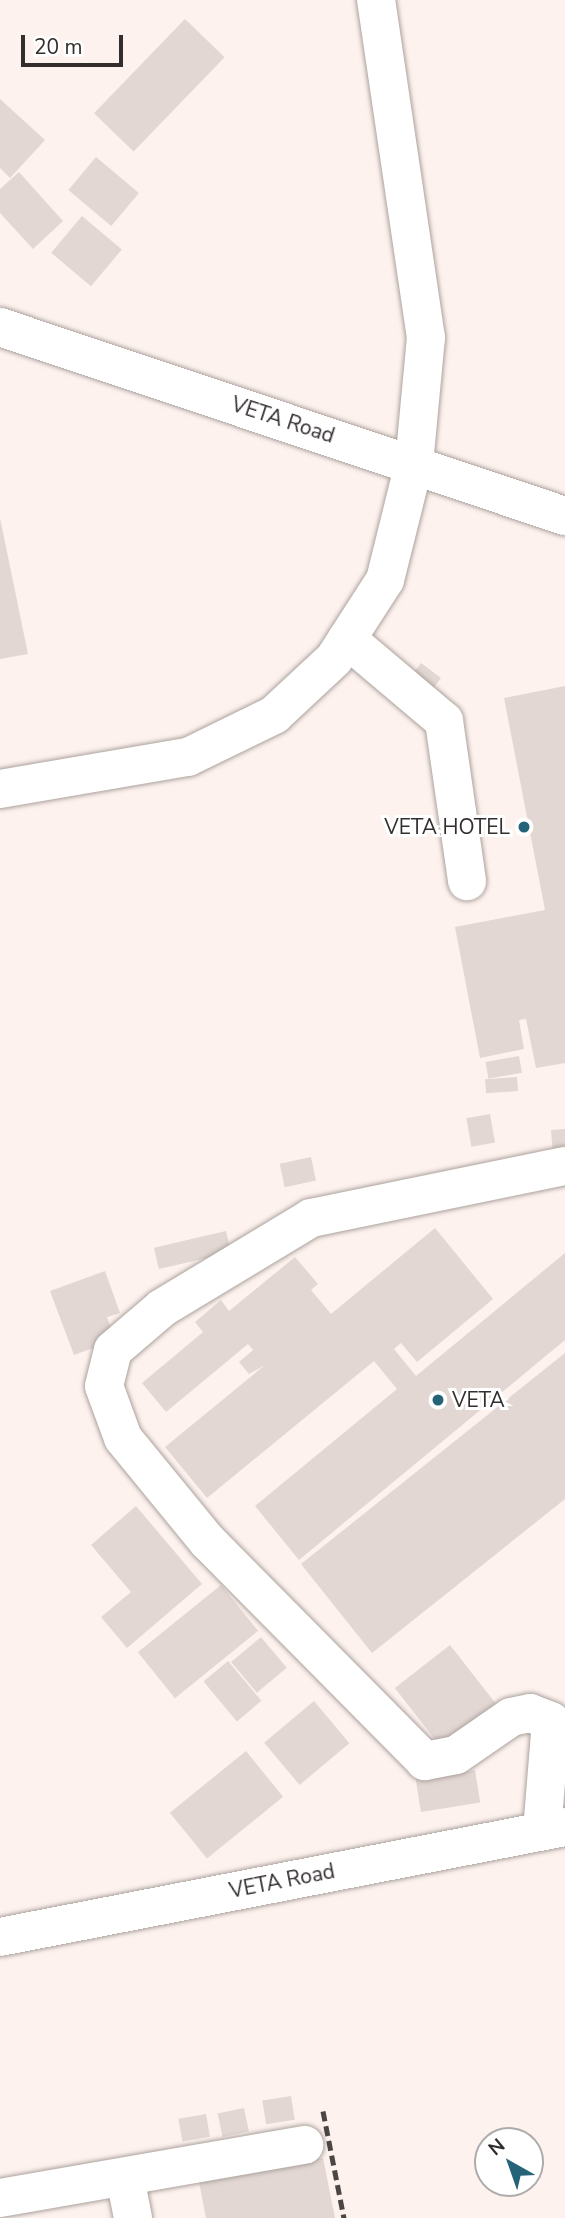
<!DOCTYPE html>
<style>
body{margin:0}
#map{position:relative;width:565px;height:2218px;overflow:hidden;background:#fdf2ee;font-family:"Nunito Sans",sans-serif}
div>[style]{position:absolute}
.building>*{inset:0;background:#e2d7d3;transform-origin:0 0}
.roads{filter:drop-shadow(0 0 2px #aca29d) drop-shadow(0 0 2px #aca29d)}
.minor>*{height:38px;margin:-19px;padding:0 19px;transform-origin:19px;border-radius:19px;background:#fff}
.rail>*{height:5px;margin-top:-2.5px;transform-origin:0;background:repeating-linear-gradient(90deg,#4b4644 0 10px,transparent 0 15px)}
.dots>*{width:19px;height:19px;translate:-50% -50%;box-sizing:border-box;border:4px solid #fff;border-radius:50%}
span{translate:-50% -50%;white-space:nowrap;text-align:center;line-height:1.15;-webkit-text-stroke:6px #fff;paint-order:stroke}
.street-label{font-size:21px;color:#322e2d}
.poi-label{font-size:21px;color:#322e2d}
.right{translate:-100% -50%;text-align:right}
.left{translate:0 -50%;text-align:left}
.north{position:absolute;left:474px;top:2127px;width:70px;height:70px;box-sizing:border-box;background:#fff;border:2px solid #adabab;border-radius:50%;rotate:320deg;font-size:19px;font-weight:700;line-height:28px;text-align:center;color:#322e2d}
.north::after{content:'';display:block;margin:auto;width:24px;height:32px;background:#256379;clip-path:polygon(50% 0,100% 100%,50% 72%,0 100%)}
.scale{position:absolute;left:21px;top:35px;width:102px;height:32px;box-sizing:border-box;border:4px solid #322e2d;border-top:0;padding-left:9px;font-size:21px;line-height:24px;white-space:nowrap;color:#322e2d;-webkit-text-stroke:5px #fff;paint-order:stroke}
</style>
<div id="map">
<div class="building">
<i style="left:185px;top:19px;width:55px;height:131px;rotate:44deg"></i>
<i style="clip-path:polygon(0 99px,45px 140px,10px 178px,0 168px)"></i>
<i style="left:96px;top:157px;width:56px;height:43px;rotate:40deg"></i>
<i style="clip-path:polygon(19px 172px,63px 221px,33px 249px,0 213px,0 189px)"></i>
<i style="left:82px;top:216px;width:52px;height:48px;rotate:40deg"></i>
<i style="clip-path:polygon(0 518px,28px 654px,0 659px)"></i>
<i style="left:421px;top:663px;width:25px;height:26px;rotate:37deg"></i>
<i style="clip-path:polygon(565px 686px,565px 1063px,536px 1068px,526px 1019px,519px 1020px,524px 1049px,480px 1058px,455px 927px,545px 910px,504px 698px)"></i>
<i style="left:519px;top:1056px;width:17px;height:34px;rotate:80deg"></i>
<i style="left:517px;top:1077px;width:14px;height:32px;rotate:86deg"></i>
<i style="left:490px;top:1114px;width:29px;height:24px;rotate:80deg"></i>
<i style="clip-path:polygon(565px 1129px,565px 1153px,553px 1155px,551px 1130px)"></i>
<i style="left:311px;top:1157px;width:24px;height:32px;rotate:78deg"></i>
<i style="clip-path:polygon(435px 1228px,493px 1299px,417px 1362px,401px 1343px,394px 1349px,416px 1376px,565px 1253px,565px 1340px,299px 1560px,255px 1506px,397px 1389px,374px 1361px,207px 1498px,165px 1447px,265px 1365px,249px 1374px,239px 1362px,253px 1350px,248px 1344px,166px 1412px,142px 1383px,203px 1332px,195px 1322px,221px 1300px,229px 1311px,295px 1257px,318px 1284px,311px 1290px,331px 1314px)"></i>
<i style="left:226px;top:1231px;width:22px;height:74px;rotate:77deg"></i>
<i style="clip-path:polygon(105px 1271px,120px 1313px,107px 1317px,115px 1340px,74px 1355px,50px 1291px)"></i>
<i style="clip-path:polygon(565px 1353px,565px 1499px,372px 1653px,301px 1564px)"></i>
<i style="clip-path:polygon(136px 1506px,202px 1584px,127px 1648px,101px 1617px,131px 1592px,91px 1545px)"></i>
<i style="left:221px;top:1585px;width:59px;height:107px;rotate:51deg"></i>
<i style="left:261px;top:1637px;width:40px;height:39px;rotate:50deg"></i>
<i style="left:450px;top:1645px;width:76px;height:70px;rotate:52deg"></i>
<i style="left:228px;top:1661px;width:52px;height:32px;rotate:50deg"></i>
<i style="left:314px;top:1701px;width:55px;height:65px;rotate:50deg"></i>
<i style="left:246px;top:1751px;width:59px;height:98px;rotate:51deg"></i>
<i style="left:475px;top:1770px;width:33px;height:60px;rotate:81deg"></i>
<i style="left:291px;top:2096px;width:24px;height:29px;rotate:81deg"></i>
<i style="left:244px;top:2108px;width:24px;height:27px;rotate:78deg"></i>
<i style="left:206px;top:2114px;width:23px;height:28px;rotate:80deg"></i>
<i style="clip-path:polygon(323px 2158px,335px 2218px,206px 2218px,199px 2182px)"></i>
</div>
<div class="roads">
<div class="minor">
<i style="left:0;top:327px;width:596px;rotate:18.5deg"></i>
<i style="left:347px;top:639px;width:127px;rotate:40.2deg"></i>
<i style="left:444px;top:721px;width:162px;rotate:81.8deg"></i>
<i style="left:0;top:789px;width:191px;rotate:-9.7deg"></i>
<i style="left:188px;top:757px;width:96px;rotate:-26deg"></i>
<i style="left:274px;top:715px;width:82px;rotate:-43deg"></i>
<i style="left:334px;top:659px;width:94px;rotate:-57.2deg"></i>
<i style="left:385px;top:580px;width:120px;rotate:-76deg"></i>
<i style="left:414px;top:464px;width:127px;rotate:-84.6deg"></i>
<i style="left:426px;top:338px;width:342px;rotate:-98.4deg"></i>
<i style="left:542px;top:1831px;width:110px;rotate:-85.3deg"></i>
<i style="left:551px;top:1721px;width:22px;rotate:-159deg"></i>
<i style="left:530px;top:1713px;width:19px;rotate:168deg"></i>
<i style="left:511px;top:1717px;width:67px;rotate:145.4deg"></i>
<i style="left:456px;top:1755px;width:32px;rotate:169deg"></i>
<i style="left:425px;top:1761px;width:308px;rotate:-134.7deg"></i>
<i style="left:208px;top:1542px;width:134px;rotate:-129.3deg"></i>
<i style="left:123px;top:1438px;width:55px;rotate:-110.1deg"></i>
<i style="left:104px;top:1386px;width:37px;rotate:-76deg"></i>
<i style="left:113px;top:1350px;width:65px;rotate:-40.6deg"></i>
<i style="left:162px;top:1308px;width:174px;rotate:-31.1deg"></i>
<i style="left:311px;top:1218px;width:259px;rotate:-11.6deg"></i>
<i style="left:0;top:1937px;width:576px;rotate:-11.02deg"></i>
<i style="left:125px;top:2177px;width:42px;rotate:79deg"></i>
<i style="left:0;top:2198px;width:309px;rotate:-9.9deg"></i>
</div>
</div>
<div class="rail">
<i style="left:323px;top:2111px;width:109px;rotate:78.9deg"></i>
</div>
<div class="dots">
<i style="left:524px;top:827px;background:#256379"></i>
<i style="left:438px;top:1400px;background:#256379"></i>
</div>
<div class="street-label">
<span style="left:283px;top:420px;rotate:18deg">VETA Road</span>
<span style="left:282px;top:1881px;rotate:-11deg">VETA Road</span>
</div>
<div class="poi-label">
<span class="right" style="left:510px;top:827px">VETA HOTEL</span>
<span class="left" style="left:452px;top:1400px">VETA</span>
</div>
<div class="north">N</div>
<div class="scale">20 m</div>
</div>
